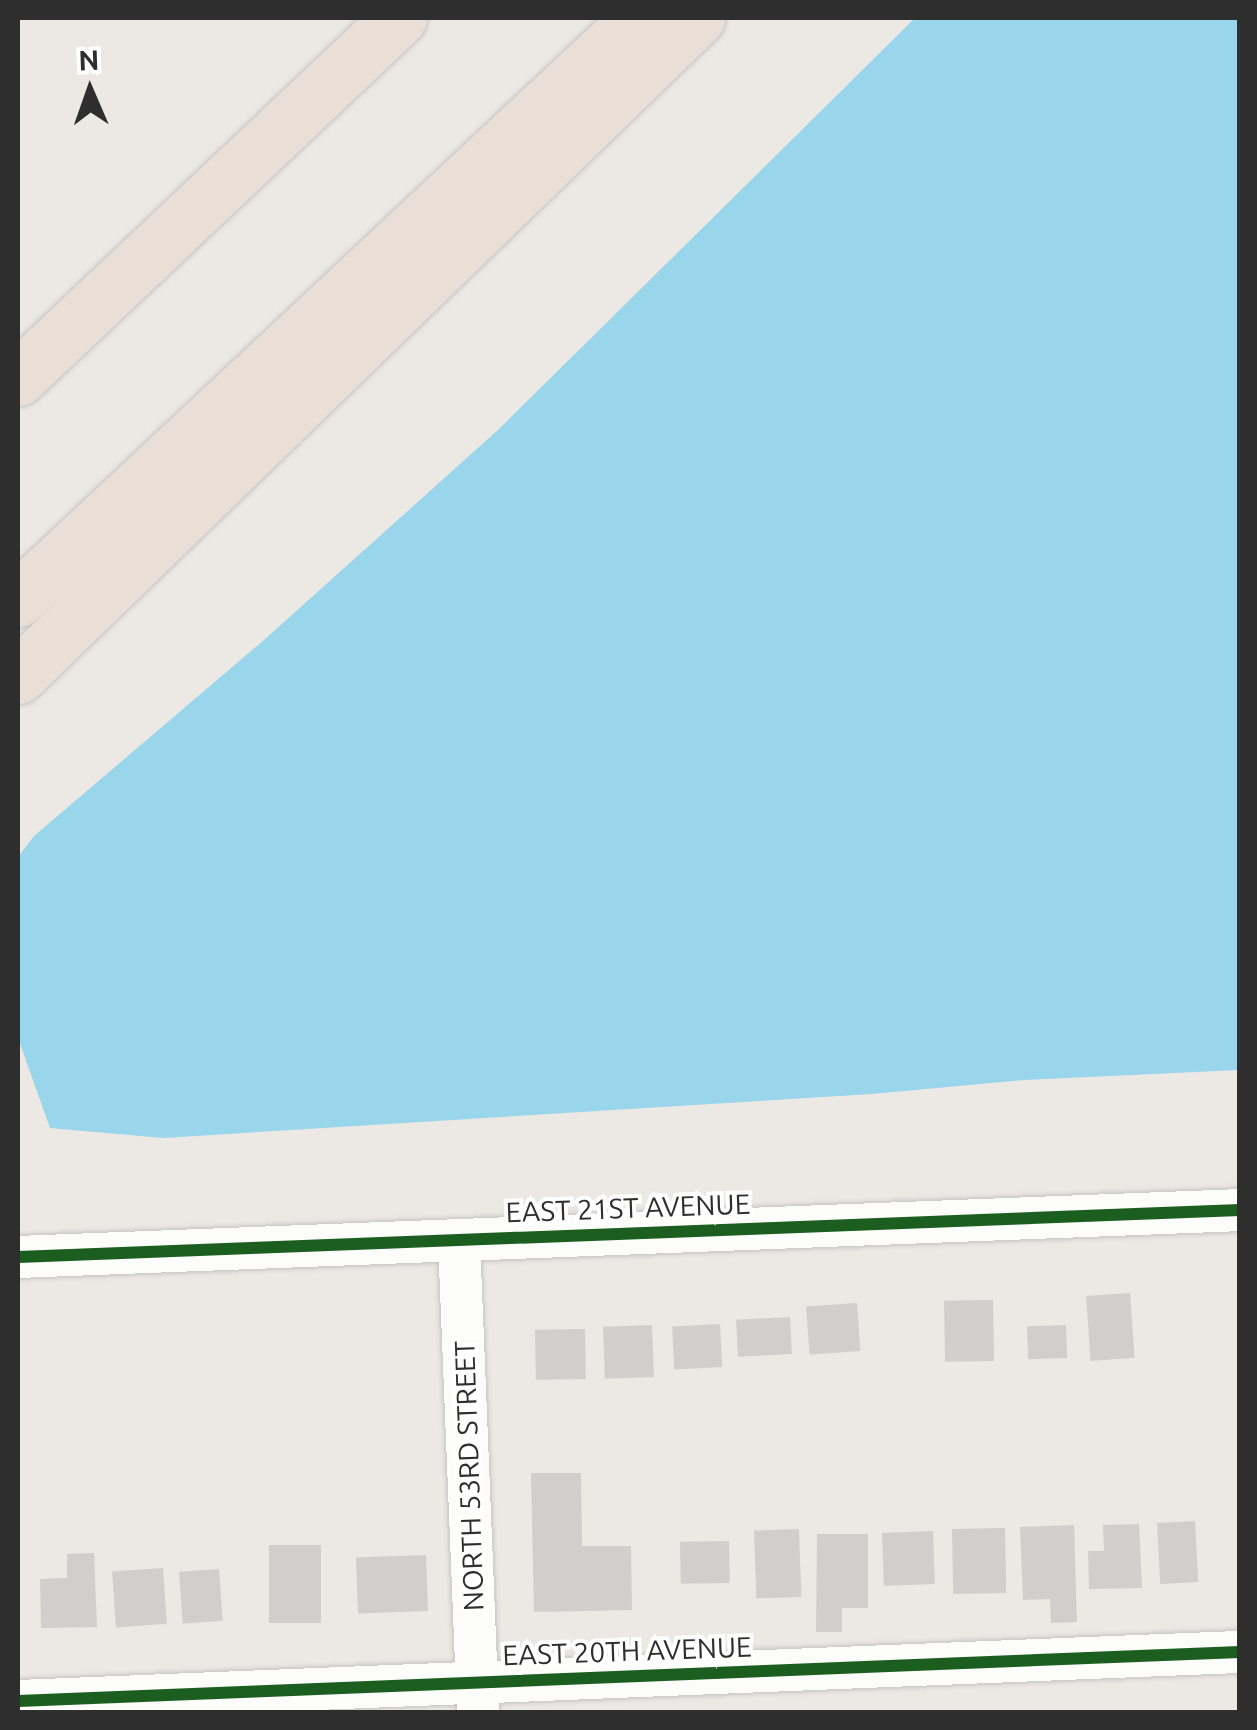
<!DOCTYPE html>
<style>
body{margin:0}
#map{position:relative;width:1257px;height:1730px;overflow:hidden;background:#ece8e4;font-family:Ubuntu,sans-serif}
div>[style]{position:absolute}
.water>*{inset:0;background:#99d6ec}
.building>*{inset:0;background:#d1cecb;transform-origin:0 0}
.roads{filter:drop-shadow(0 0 2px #c5c4c5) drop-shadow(0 0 2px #c5c4c5)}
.minor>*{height:42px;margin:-21px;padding:0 21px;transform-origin:21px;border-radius:21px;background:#fcfcfb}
.highway>*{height:55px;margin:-27.5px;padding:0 27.5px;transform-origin:27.5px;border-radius:27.5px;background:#eadfd6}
.cycleway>*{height:12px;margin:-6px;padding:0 6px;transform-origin:6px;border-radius:6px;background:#1b5e20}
span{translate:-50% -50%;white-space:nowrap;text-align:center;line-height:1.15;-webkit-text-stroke:8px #fff;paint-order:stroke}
.street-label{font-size:28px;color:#2e2e2e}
.frame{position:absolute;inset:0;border:20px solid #2e2e2e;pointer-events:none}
.north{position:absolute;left:40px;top:40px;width:100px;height:100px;-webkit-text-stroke:8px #fff;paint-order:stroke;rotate:358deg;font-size:28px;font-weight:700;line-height:40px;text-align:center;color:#2e2e2e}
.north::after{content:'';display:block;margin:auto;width:35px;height:45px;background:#2e2e2e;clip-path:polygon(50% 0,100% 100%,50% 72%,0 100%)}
</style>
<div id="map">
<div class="water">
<i style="clip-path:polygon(915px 18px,1239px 18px,1239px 1070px,1024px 1080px,872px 1094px,163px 1138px,50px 1128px,18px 1038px,18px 857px,34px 836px,264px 640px,499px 429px)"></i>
</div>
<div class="building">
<i style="left:1130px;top:1293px;width:65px;height:44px;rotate:86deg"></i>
<i style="left:993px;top:1300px;width:61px;height:49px;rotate:89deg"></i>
<i style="left:857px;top:1303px;width:48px;height:51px;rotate:86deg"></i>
<i style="left:790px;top:1317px;width:37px;height:54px;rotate:87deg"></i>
<i style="left:720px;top:1324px;width:43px;height:48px;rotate:87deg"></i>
<i style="left:652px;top:1325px;width:52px;height:49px;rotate:88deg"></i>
<i style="left:1066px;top:1325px;width:33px;height:39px;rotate:88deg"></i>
<i style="left:585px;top:1329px;width:50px;height:50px;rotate:89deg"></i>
<i style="clip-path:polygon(531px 1473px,581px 1473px,582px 1546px,631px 1546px,632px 1610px,534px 1612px)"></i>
<i style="left:1195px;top:1521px;width:61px;height:38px;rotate:87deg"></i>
<i style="clip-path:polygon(1139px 1524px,1142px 1588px,1089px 1589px,1088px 1551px,1104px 1551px,1103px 1525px)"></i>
<i style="clip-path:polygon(1074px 1525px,1077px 1622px,1051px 1623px,1050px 1599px,1023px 1600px,1020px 1527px)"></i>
<i style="left:1005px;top:1528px;width:65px;height:53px;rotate:89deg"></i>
<i style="left:799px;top:1529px;width:68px;height:45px;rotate:88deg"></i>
<i style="left:933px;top:1531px;width:53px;height:51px;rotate:88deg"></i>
<i style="clip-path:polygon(817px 1534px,868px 1534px,868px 1608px,842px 1608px,842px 1632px,816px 1632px)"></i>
<i style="left:729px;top:1541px;width:42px;height:49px;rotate:89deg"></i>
<i style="left:269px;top:1545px;width:52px;height:78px"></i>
<i style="clip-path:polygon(94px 1553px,97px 1627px,41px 1628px,40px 1579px,67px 1578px,67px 1554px)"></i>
<i style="left:426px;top:1555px;width:56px;height:70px;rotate:88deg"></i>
<i style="left:163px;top:1568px;width:56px;height:51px;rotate:86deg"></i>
<i style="left:219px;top:1569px;width:52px;height:40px;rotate:86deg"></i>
</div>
<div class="roads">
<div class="minor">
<i style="left:459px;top:1240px;width:472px;rotate:87.7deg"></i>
<i style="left:18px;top:1257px;width:1223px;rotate:-2.2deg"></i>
<i style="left:18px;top:1701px;width:1223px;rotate:-2.3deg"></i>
</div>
<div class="highway">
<i style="left:18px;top:378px;width:524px;rotate:-43.38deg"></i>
<i style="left:18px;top:599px;width:850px;rotate:-43.09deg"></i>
<i style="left:18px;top:676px;width:946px;rotate:-44.1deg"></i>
</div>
</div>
<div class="cycleway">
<i style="left:18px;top:1257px;width:1223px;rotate:-2.2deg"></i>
<i style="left:18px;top:1701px;width:1223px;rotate:-2.3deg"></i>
</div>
<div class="street-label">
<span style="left:628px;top:1208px;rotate:-2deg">EAST 21ST AVENUE</span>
<span style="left:469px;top:1476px;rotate:-92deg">NORTH 53RD STREET</span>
<span style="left:627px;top:1651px;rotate:-2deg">EAST 20TH AVENUE</span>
</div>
<div class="frame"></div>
<div class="north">N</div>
</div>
